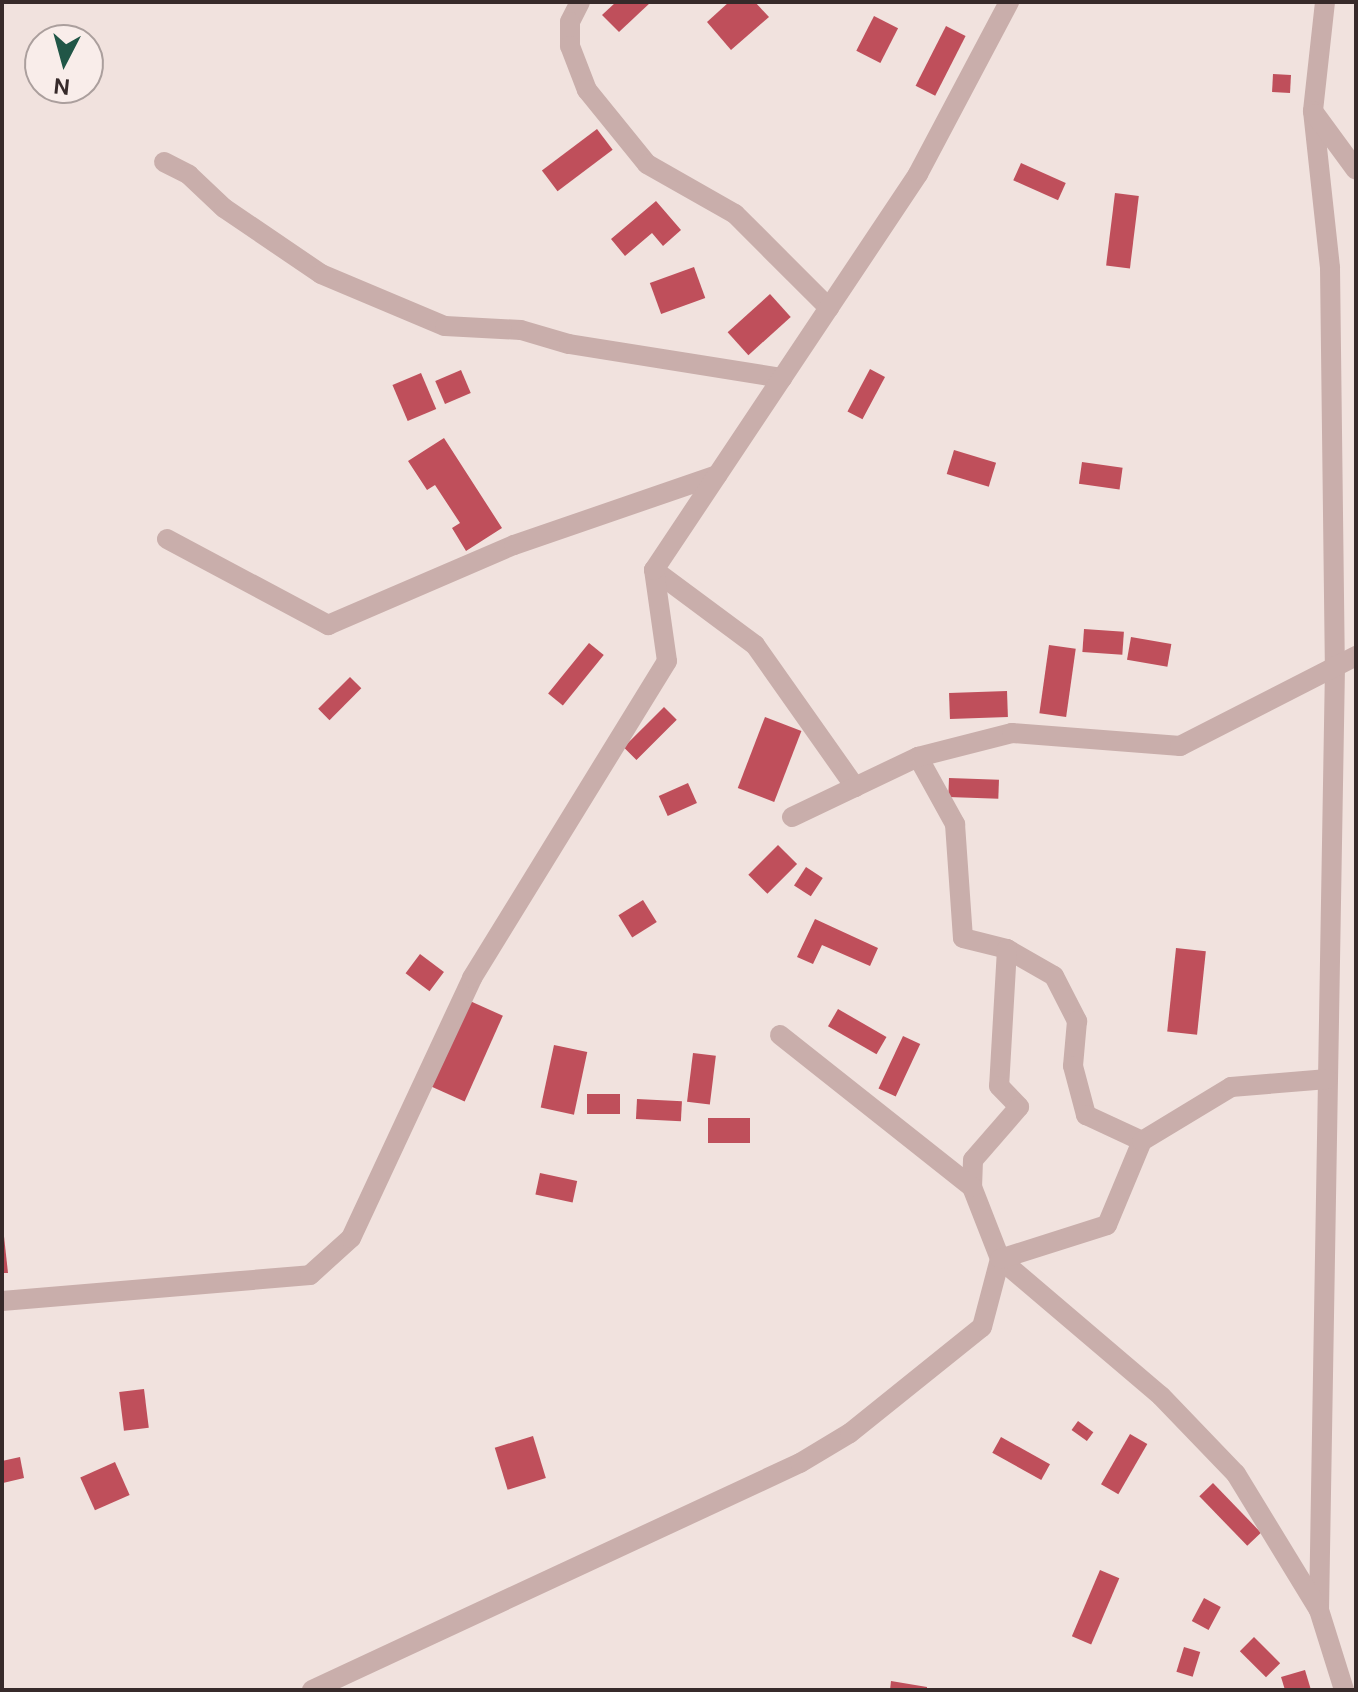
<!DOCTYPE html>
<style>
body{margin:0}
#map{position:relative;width:1358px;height:1692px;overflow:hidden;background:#f1e2de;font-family:"DM Sans",sans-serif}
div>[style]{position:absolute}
.building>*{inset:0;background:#bf4f5b;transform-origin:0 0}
.minor>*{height:20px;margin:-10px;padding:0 10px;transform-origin:10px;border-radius:10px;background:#c9aeab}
span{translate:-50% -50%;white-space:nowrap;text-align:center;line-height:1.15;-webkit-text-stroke:8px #f9edea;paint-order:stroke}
.frame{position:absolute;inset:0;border:4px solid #372a2a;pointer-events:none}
.north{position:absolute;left:24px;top:24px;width:80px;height:80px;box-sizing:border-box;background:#f9edea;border:2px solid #ab9f9d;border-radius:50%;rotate:186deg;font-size:22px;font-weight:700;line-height:32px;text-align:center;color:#372a2a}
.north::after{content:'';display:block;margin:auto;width:28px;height:36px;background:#215647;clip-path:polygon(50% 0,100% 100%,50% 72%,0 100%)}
</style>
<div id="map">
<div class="building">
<i style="clip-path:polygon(616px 2px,651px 2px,619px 32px,602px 15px)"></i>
<i style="clip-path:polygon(729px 2px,755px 2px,769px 17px,731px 50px,707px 22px)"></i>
<i style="left:874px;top:16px;width:27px;height:39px;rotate:27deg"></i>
<i style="left:946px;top:26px;width:22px;height:67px;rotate:27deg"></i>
<i style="left:1273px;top:74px;width:18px;height:18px;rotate:3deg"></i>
<i style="left:597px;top:129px;width:26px;height:69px;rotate:53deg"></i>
<i style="left:1021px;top:163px;width:49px;height:19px;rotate:24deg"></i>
<i style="left:1115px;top:193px;width:24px;height:73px;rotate:7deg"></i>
<i style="clip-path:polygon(656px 201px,681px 230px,663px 246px,652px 233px,625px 256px,611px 239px)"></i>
<i style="left:694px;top:267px;width:33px;height:47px;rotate:70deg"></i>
<i style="left:770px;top:294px;width:31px;height:57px;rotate:48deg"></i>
<i style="left:870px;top:369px;width:17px;height:48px;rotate:28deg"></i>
<i style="left:461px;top:370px;width:25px;height:28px;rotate:67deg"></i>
<i style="left:421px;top:373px;width:39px;height:31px;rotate:67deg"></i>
<i style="clip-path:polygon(444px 438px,502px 528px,466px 551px,452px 528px,460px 523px,435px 485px,427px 490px,408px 461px)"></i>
<i style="left:954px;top:450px;width:44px;height:25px;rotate:17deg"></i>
<i style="left:1082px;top:462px;width:41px;height:22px;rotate:8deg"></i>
<i style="left:1084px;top:629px;width:40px;height:23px;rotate:4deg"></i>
<i style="left:1131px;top:637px;width:41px;height:23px;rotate:10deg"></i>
<i style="left:589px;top:643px;width:19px;height:65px;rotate:39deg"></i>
<i style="left:1049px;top:645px;width:27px;height:69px;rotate:8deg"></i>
<i style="left:350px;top:677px;width:16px;height:45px;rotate:45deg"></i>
<i style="left:1007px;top:691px;width:26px;height:58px;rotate:88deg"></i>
<i style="left:664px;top:707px;width:18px;height:57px;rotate:45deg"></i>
<i style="left:765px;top:717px;width:39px;height:76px;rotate:21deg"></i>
<i style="left:949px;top:778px;width:50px;height:19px;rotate:2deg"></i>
<i style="left:688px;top:783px;width:22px;height:32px;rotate:66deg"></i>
<i style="left:778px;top:845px;width:27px;height:42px;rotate:45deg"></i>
<i style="left:806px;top:867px;width:20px;height:22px;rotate:33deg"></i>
<i style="left:643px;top:900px;width:26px;height:29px;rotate:58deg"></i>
<i style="clip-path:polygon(815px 919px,878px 948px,870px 966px,822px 945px,813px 964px,797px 957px)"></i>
<i style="left:1176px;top:948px;width:30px;height:84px;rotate:6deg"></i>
<i style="left:420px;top:954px;width:30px;height:24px;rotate:37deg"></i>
<i style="left:470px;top:1001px;width:36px;height:94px;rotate:24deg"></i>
<i style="left:838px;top:1009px;width:56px;height:20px;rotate:30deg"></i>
<i style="left:903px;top:1036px;width:19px;height:58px;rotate:25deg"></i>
<i style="left:554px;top:1045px;width:34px;height:64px;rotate:12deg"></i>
<i style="left:693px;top:1053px;width:23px;height:49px;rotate:7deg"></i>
<i style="left:587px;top:1094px;width:33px;height:20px"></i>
<i style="left:637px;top:1099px;width:45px;height:20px;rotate:3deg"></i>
<i style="left:708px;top:1118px;width:42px;height:25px"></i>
<i style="left:540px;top:1173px;width:38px;height:22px;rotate:12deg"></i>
<i style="clip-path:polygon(2px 1218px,8px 1273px,2px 1273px)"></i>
<i style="left:144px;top:1389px;width:39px;height:25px;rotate:83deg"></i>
<i style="left:1078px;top:1421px;width:19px;height:11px;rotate:36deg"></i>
<i style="left:1130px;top:1434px;width:20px;height:58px;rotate:30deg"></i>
<i style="left:533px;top:1436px;width:44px;height:40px;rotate:73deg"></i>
<i style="left:1001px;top:1437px;width:56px;height:18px;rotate:29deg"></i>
<i style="clip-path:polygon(20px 1457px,24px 1478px,3px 1483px,2px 1461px)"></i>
<i style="left:115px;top:1462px;width:36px;height:38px;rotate:66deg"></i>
<i style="left:1213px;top:1483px;width:69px;height:19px;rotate:46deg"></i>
<i style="left:1100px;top:1570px;width:21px;height:72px;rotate:23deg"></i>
<i style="left:1204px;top:1598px;width:19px;height:26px;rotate:28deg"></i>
<i style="left:1254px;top:1637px;width:37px;height:20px;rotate:45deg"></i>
<i style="left:1184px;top:1647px;width:17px;height:26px;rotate:17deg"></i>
<i style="clip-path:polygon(1305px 1670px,1311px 1690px,1285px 1690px,1281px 1677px)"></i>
<i style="clip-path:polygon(891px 1681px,927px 1687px,927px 1690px,890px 1690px)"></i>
</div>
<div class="minor">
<i style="left:580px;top:2px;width:22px;rotate:117deg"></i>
<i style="left:570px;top:22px;width:24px;rotate:90deg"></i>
<i style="left:570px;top:46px;width:47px;rotate:68.9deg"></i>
<i style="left:587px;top:90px;width:95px;rotate:51deg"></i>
<i style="left:647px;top:164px;width:101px;rotate:29.6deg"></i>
<i style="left:735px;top:214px;width:133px;rotate:45deg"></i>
<i style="left:1325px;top:2px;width:110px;rotate:96.3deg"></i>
<i style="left:1313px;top:111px;width:158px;rotate:83.8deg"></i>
<i style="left:1330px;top:268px;width:398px;rotate:89.3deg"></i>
<i style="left:1335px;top:666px;width:944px;rotate:90.97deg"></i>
<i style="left:1319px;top:1610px;width:84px;rotate:72.6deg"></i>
<i style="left:1315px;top:114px;width:69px;rotate:53.8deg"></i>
<i style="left:164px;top:162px;width:28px;rotate:27deg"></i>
<i style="left:189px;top:175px;width:48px;rotate:43.3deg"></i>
<i style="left:224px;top:208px;width:117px;rotate:34.2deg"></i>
<i style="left:321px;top:274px;width:134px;rotate:22.8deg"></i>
<i style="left:445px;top:326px;width:76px;rotate:3deg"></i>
<i style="left:521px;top:330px;width:50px;rotate:16.3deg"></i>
<i style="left:569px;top:344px;width:216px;rotate:9.1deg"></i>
<i style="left:167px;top:539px;width:183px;rotate:28.1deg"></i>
<i style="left:328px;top:625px;width:202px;rotate:-23.3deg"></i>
<i style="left:514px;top:545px;width:215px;rotate:-19deg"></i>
<i style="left:654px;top:570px;width:126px;rotate:36.6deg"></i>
<i style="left:755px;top:645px;width:174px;rotate:54.8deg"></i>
<i style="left:918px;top:757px;width:77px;rotate:61.1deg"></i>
<i style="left:955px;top:824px;width:114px;rotate:86deg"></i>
<i style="left:963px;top:938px;width:45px;rotate:14deg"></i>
<i style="left:1007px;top:949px;width:54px;rotate:29.9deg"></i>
<i style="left:1054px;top:976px;width:51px;rotate:62.9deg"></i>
<i style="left:1077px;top:1021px;width:45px;rotate:95.1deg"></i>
<i style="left:1073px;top:1066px;width:51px;rotate:75.1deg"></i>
<i style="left:1086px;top:1115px;width:62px;rotate:24.9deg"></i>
<i style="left:792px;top:817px;width:140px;rotate:-25.5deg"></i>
<i style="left:918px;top:757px;width:97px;rotate:-14.3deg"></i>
<i style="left:1012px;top:733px;width:169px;rotate:4.4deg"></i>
<i style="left:1180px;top:746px;width:198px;rotate:-27.1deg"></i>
<i style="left:1007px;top:949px;width:137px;rotate:93.3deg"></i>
<i style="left:999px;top:1086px;width:29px;rotate:46deg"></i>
<i style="left:1019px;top:1107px;width:70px;rotate:131deg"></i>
<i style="left:973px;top:1160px;width:27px;rotate:92deg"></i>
<i style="left:972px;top:1187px;width:77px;rotate:68.7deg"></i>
<i style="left:1000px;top:1259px;width:211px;rotate:40.4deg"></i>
<i style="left:1161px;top:1396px;width:108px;rotate:46.1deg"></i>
<i style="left:1236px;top:1474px;width:159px;rotate:58.6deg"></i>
<i style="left:780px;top:1035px;width:245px;rotate:38.4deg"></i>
<i style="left:2px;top:1301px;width:309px;rotate:-4.8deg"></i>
<i style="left:310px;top:1275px;width:55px;rotate:-42.1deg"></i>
<i style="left:351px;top:1238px;width:287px;rotate:-65deg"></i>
<i style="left:472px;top:978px;width:372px;rotate:-58.4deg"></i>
<i style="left:667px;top:661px;width:92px;rotate:-98.1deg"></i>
<i style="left:654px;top:570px;width:476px;rotate:-56.3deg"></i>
<i style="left:918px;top:174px;width:195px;rotate:-62.1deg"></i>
<i style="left:312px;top:1690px;width:538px;rotate:-24.95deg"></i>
<i style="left:800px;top:1463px;width:58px;rotate:-31deg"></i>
<i style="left:850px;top:1433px;width:169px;rotate:-38.8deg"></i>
<i style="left:982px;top:1327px;width:70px;rotate:-75.2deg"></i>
<i style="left:1000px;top:1259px;width:112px;rotate:-17.6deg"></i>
<i style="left:1107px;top:1225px;width:91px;rotate:-67.4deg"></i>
<i style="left:1142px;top:1141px;width:104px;rotate:-31.2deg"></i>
<i style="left:1231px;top:1087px;width:97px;rotate:-4.7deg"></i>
</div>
<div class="frame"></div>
<div class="north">N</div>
</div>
